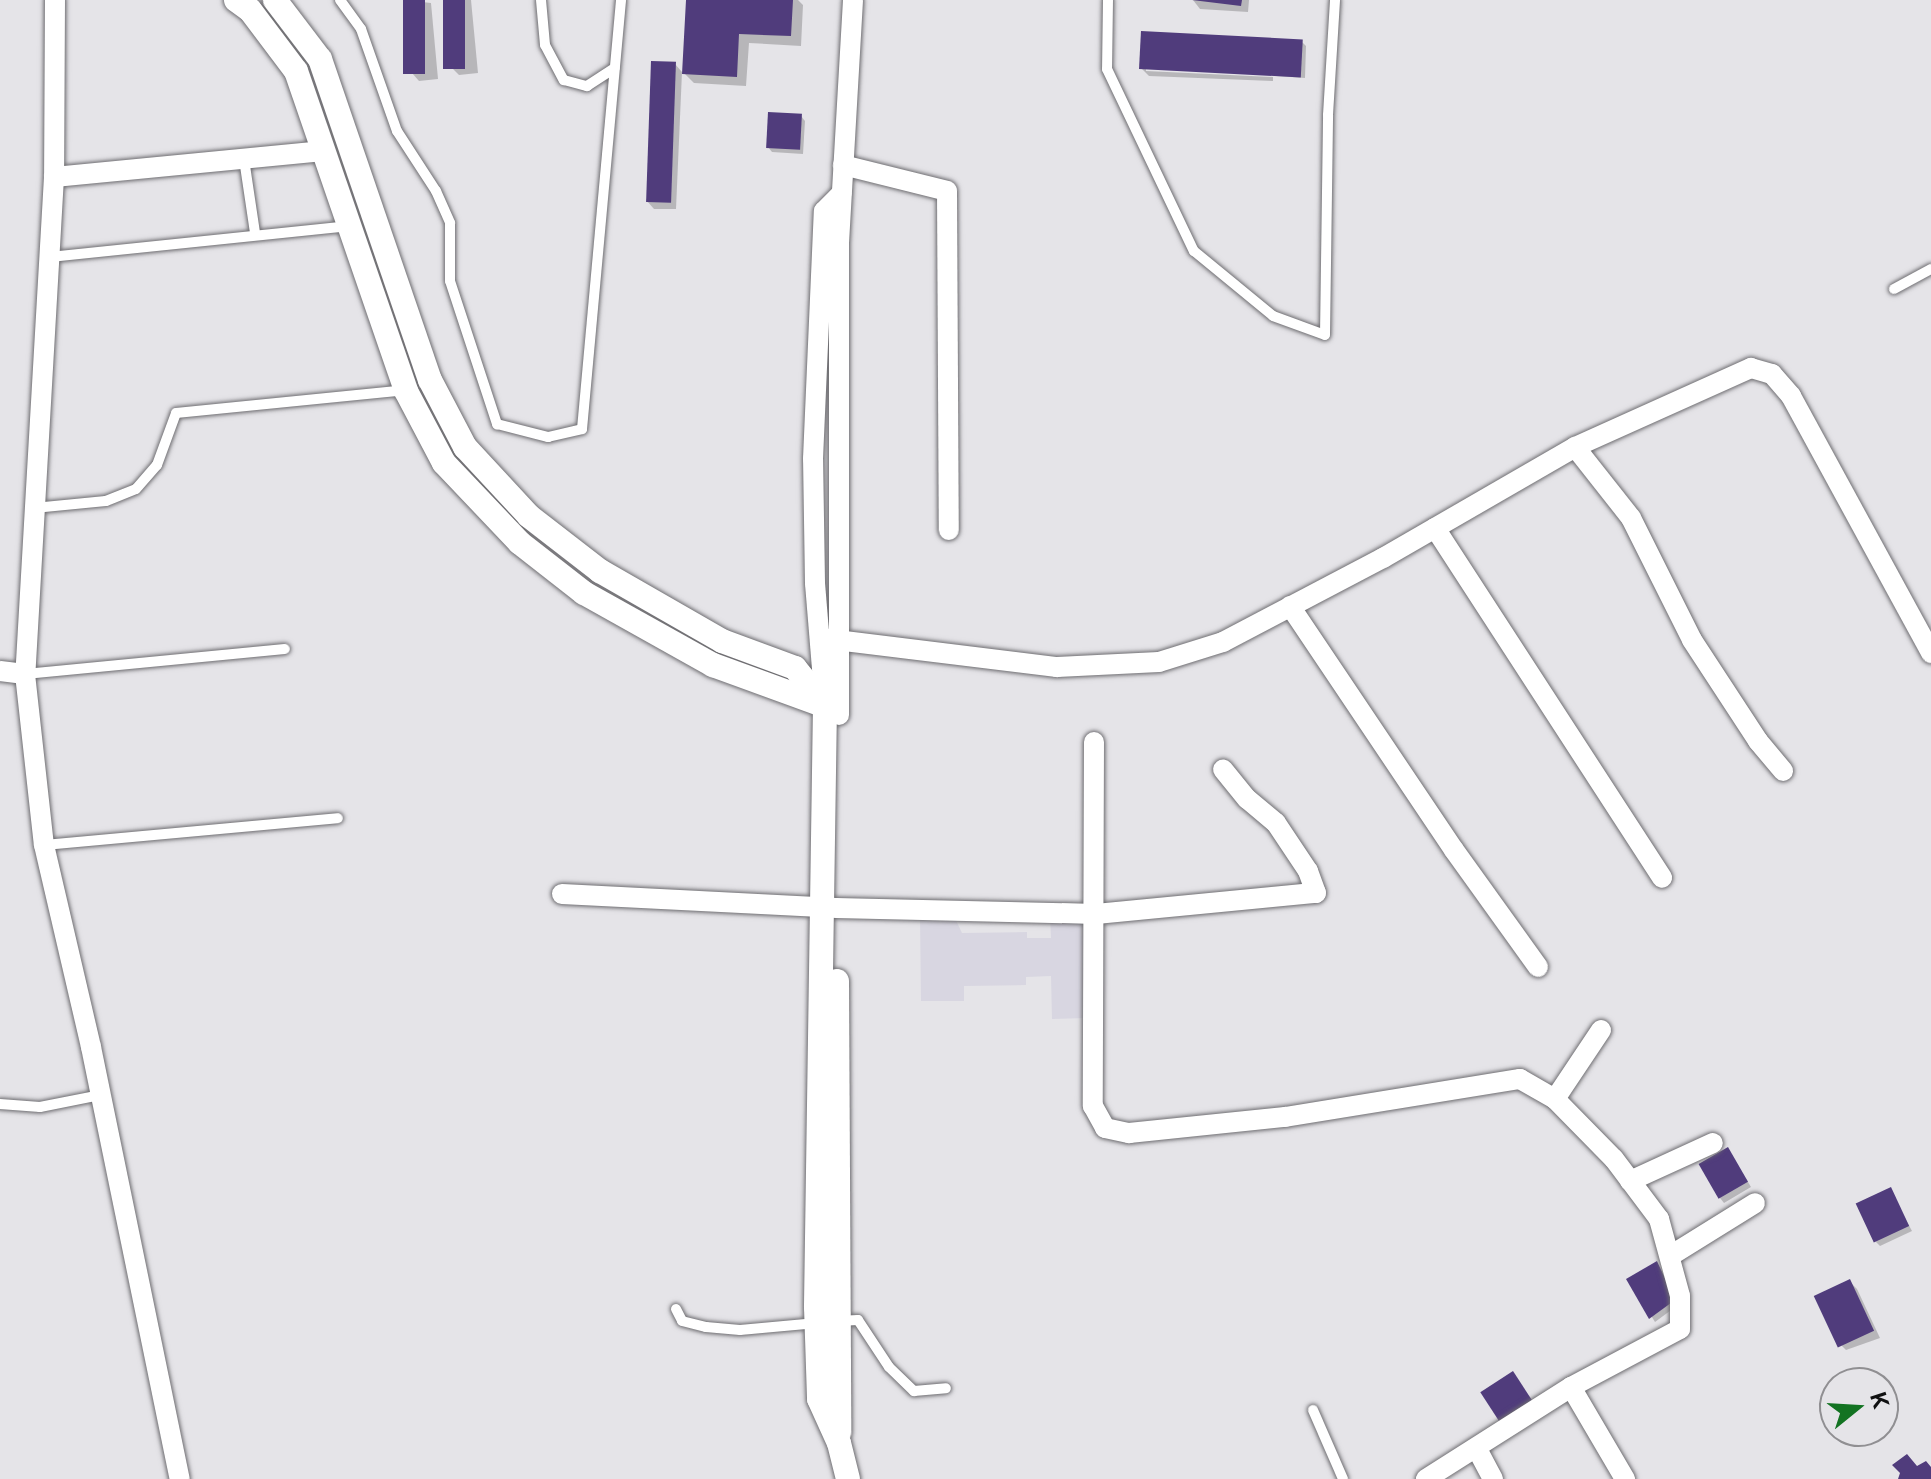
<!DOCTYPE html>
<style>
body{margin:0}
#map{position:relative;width:1931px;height:1479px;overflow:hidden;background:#e5e4e8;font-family:Inter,sans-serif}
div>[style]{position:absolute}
.built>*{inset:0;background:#d8d6e1}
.shadow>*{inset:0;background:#0003}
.building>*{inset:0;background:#503c7c;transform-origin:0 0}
.roads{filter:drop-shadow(0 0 2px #6e6d71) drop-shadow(0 0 2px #6e6d71)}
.service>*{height:10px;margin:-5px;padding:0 5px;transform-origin:5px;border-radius:5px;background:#fff}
.minor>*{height:20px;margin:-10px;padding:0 10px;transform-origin:10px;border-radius:10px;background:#fff}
.tertiary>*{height:24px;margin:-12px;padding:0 12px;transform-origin:12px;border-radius:12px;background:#fff}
span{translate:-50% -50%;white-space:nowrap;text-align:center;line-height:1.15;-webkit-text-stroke:8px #e5e4e8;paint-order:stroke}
.north{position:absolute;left:1819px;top:1367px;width:80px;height:80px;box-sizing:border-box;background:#e5e4e8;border:2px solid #908f92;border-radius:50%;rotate:72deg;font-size:22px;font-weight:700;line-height:32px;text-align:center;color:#101011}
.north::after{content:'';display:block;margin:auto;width:28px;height:36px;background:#137322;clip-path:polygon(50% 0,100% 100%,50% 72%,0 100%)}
</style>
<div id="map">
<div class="built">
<i style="clip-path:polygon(1050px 915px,1085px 915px,1086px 1018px,1052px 1019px,1051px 976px,1026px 977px,1026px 985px,964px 986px,964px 1001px,921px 1001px,920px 916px,954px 916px,962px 933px,1027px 932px,1027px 938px,1051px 938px)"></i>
</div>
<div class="shadow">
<i style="clip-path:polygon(405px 0,431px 3px,438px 79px,419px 81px,412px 73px)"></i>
<i style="clip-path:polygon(445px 0,471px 0,478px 73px,459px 75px,452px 68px)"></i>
<i style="clip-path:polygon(688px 0,798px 0,803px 5px,801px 46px,749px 43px,746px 86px,694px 83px,684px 73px)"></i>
<i style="clip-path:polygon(1193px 0,1249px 0,1248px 12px,1200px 9px)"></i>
<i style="clip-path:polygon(1143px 34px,1302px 42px,1306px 46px,1305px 78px,1276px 76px,1277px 73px,1146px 67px,1146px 71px,1273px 77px,1273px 81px,1149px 76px,1141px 68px)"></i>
<i style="clip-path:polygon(675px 64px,682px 72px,676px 209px,654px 209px,647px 201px)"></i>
<i style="clip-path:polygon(801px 116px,805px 121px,803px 154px,772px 152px,768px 147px)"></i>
<i style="clip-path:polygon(1728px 1149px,1751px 1187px,1724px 1203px,1720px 1198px)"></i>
<i style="clip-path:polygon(1890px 1190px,1912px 1231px,1880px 1246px,1876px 1242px)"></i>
<i style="clip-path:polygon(1657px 1264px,1678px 1305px,1655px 1322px,1629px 1280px)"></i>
<i style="clip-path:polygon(1850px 1282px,1857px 1289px,1880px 1338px,1846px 1350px,1839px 1343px)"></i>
</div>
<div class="building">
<i style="left:403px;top:0;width:22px;height:74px"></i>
<i style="left:443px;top:0;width:22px;height:69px"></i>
<i style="clip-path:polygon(686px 0,793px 0,791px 36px,739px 34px,737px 77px,682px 74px)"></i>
<i style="clip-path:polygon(1192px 0,1242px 0,1241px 6px)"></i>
<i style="left:1141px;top:31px;width:162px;height:38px;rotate:3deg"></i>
<i style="left:651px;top:61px;width:25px;height:141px;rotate:2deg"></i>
<i style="left:768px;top:112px;width:34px;height:36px;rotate:3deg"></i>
<i style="left:1728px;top:1147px;width:40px;height:34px;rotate:60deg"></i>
<i style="left:1891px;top:1187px;width:43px;height:39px;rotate:65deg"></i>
<i style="clip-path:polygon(1657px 1261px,1675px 1300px,1649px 1319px,1626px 1279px)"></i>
<i style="left:1850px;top:1279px;width:57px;height:40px;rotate:65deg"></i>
<i style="left:1513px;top:1371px;width:40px;height:39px;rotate:57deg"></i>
<i style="clip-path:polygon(1907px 1454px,1917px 1466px,1926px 1461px,1931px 1467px,1931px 1479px,1898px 1479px,1900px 1473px,1892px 1465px)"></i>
</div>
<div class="roads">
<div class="service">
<i style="left:340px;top:0;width:36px;rotate:54deg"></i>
<i style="left:361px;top:29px;width:108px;rotate:70.6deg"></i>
<i style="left:397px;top:131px;width:72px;rotate:57deg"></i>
<i style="left:436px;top:191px;width:35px;rotate:66deg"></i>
<i style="left:450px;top:223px;width:58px;rotate:90deg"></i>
<i style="left:450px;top:281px;width:151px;rotate:71.8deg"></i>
<i style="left:497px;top:424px;width:53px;rotate:14.3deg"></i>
<i style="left:548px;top:437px;width:35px;rotate:-13deg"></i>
<i style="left:582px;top:429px;width:431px;rotate:-84.8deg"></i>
<i style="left:541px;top:0;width:45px;rotate:84.9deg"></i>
<i style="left:545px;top:45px;width:40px;rotate:62deg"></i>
<i style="left:564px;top:80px;width:24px;rotate:15deg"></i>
<i style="left:587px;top:86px;width:33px;rotate:-33deg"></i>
<i style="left:1108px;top:0;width:69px;rotate:90.8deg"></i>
<i style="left:1107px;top:69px;width:202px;rotate:64.5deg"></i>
<i style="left:1194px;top:251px;width:102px;rotate:39.4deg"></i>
<i style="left:1273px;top:316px;width:55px;rotate:20.1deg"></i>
<i style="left:1325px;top:335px;width:220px;rotate:-89.2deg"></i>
<i style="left:1328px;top:115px;width:115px;rotate:-86.5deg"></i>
<i style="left:244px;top:159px;width:75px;rotate:81.5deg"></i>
<i style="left:50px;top:257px;width:301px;rotate:-5.9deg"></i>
<i style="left:1894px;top:289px;width:42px;rotate:-28.4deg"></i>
<i style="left:34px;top:508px;width:72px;rotate:-5.6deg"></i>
<i style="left:106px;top:501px;width:32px;rotate:-22deg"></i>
<i style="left:136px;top:489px;width:32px;rotate:-49deg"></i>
<i style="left:157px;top:465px;width:55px;rotate:-69.9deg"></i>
<i style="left:176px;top:413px;width:232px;rotate:-5.7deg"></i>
<i style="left:25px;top:674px;width:261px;rotate:-5.5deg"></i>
<i style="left:44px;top:845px;width:295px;rotate:-5.2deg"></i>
<i style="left:0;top:1104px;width:40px;rotate:4.3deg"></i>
<i style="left:40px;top:1107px;width:61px;rotate:-11.3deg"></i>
<i style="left:676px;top:1309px;width:13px;rotate:63deg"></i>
<i style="left:682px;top:1321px;width:25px;rotate:14deg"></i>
<i style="left:706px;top:1327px;width:34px;rotate:5deg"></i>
<i style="left:740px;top:1330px;width:77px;rotate:-5.2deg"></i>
<i style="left:837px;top:1321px;width:21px;rotate:-3deg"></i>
<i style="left:858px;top:1320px;width:56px;rotate:56.6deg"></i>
<i style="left:889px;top:1367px;width:35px;rotate:44deg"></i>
<i style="left:914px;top:1391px;width:32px;rotate:-5deg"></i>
<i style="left:1313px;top:1410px;width:75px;rotate:66.5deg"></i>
</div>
<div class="minor">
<i style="left:55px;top:0;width:177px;rotate:90.3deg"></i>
<i style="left:54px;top:177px;width:498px;rotate:93.3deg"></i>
<i style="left:25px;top:674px;width:172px;rotate:83.7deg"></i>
<i style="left:44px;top:845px;width:207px;rotate:76.9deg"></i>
<i style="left:91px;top:1047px;width:441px;rotate:78.4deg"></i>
<i style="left:843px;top:165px;width:107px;rotate:14deg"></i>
<i style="left:947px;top:191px;width:339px;rotate:89.7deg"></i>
<i style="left:54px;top:177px;width:271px;rotate:-5.5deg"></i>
<i style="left:1575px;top:447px;width:90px;rotate:51.7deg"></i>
<i style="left:1631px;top:518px;width:136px;rotate:63.4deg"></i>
<i style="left:1692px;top:640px;width:121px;rotate:56.8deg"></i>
<i style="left:1758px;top:741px;width:39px;rotate:50deg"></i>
<i style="left:1435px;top:528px;width:417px;rotate:57deg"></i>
<i style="left:1290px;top:606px;width:294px;rotate:56.1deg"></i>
<i style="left:1454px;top:850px;width:144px;rotate:54.3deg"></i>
<i style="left:820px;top:638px;width:239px;rotate:7deg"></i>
<i style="left:1057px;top:667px;width:102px;rotate:-2.8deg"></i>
<i style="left:1159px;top:662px;width:67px;rotate:-17.4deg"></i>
<i style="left:1223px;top:642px;width:181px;rotate:-27.7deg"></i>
<i style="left:1383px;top:558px;width:222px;rotate:-30deg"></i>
<i style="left:1575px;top:447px;width:193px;rotate:-24.2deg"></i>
<i style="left:1751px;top:368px;width:22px;rotate:16deg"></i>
<i style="left:1772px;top:374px;width:29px;rotate:49deg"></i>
<i style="left:1791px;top:396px;width:293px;rotate:61.4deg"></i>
<i style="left:0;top:671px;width:25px;rotate:7deg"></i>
<i style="left:825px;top:705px;width:122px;rotate:-94.7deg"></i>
<i style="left:815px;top:583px;width:124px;rotate:-90.9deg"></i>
<i style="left:813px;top:459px;width:248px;rotate:-87.5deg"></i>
<i style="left:824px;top:211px;width:25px;rotate:-45deg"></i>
<i style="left:839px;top:715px;width:472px;rotate:-90deg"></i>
<i style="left:839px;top:243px;width:243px;rotate:-86.7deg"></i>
<i style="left:1094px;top:742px;width:364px;rotate:90.2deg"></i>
<i style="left:1093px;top:1106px;width:25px;rotate:61deg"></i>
<i style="left:1105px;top:1128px;width:25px;rotate:12deg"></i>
<i style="left:1129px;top:1133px;width:157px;rotate:-5.9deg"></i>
<i style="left:1285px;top:1117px;width:238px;rotate:-9.2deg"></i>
<i style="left:1520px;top:1079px;width:40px;rotate:29.7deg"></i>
<i style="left:1555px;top:1099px;width:84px;rotate:45.5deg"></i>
<i style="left:1614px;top:1159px;width:75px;rotate:53.1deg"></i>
<i style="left:1659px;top:1219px;width:80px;rotate:74.7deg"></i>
<i style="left:1680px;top:1296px;width:33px;rotate:90deg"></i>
<i style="left:1680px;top:1329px;width:123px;rotate:152deg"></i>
<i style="left:1571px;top:1387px;width:172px;rotate:147.6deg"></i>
<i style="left:562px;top:894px;width:274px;rotate:2.9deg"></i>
<i style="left:836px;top:908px;width:260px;rotate:1.3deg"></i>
<i style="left:1096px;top:914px;width:221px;rotate:-5.5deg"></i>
<i style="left:1316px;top:893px;width:23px;rotate:-110deg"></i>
<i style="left:1308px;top:871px;width:58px;rotate:-123.7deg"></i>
<i style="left:1276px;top:823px;width:38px;rotate:-140deg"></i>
<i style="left:1247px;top:799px;width:38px;rotate:-129deg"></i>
<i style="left:1555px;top:1099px;width:83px;rotate:-56.3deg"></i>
<i style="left:1630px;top:1181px;width:91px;rotate:-24.6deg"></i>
<i style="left:1670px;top:1256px;width:100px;rotate:-31.9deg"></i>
<i style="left:1571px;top:1387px;width:107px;rotate:59.6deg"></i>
<i style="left:1477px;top:1449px;width:34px;rotate:62deg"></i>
</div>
<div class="tertiary">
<i style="left:236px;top:0;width:17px;rotate:36deg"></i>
<i style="left:250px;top:10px;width:76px;rotate:53deg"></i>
<i style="left:296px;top:71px;width:338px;rotate:71deg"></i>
<i style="left:406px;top:391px;width:81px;rotate:62.2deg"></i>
<i style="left:444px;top:463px;width:110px;rotate:46.5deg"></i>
<i style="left:520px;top:543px;width:81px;rotate:38deg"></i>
<i style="left:584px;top:593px;width:148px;rotate:29.2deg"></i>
<i style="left:713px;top:665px;width:117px;rotate:20deg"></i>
<i style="left:275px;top:0;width:74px;rotate:52.7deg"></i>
<i style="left:320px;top:59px;width:339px;rotate:71.1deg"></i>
<i style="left:430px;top:380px;width:76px;rotate:62.4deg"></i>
<i style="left:465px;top:447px;width:94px;rotate:47.2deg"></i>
<i style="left:529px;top:516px;width:90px;rotate:37.8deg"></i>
<i style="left:600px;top:571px;width:141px;rotate:29.8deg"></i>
<i style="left:722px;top:641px;width:78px;rotate:20.3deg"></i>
<i style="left:795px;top:668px;width:48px;rotate:51deg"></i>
<i style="left:825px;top:705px;width:602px;rotate:90.86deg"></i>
<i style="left:816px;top:1307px;width:92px;rotate:88.1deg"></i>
<i style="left:819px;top:1399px;width:48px;rotate:65.6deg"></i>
<i style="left:839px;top:1443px;width:37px;rotate:76deg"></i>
<i style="left:837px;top:981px;width:451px;rotate:89.7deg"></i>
</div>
</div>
<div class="north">K</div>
</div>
